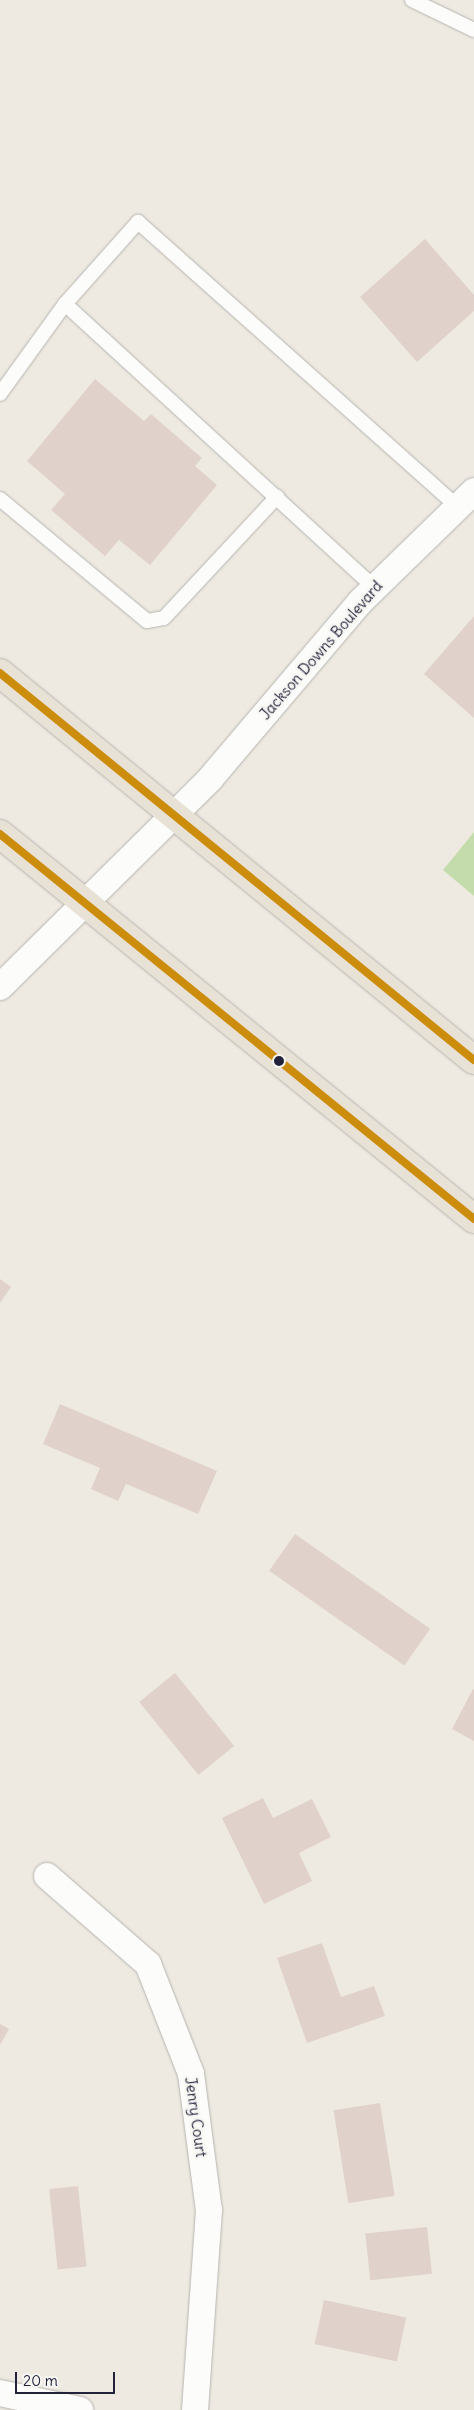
<!DOCTYPE html>
<style>
body{margin:0}
#map{position:relative;width:474px;height:2410px;overflow:hidden;background:#eeeae1;font-family:Delius,sans-serif}
div>[style]{position:absolute}
.green>*{inset:0;background:#c4dcab}
.building>*{inset:0;background:#e0d2ca;transform-origin:0 0}
.roads{filter:drop-shadow(0 0 1px #b6b4b1) drop-shadow(0 0 1px #b6b4b1)}
.service>*{height:14px;margin:-7px;padding:0 7px;transform-origin:7px;border-radius:7px;background:#fcfcfa}
.minor>*{height:26px;margin:-13px;padding:0 13px;transform-origin:13px;border-radius:13px;background:#fcfcfa}
.primary>*{height:28px;margin:-14px;padding:0 14px;transform-origin:14px;border-radius:14px;background:#e8e2d6}
.bus-1>*{height:8px;margin:-4px;padding:0 4px;transform-origin:4px;border-radius:4px;background:#cc8c0c}
.dots>*{width:14px;height:14px;translate:-50% -50%;box-sizing:border-box;border:2px solid #f6f6f2;border-radius:50%}
span{translate:-50% -50%;white-space:nowrap;text-align:center;line-height:1.15;-webkit-text-stroke:5px #f6f6f2;paint-order:stroke}
.street-label{font-size:15px;color:#22223b}
.scale{position:absolute;left:15px;top:2372px;width:100px;height:22px;box-sizing:border-box;border:2px solid #22223b;border-top:0;padding-left:6px;font-size:15px;line-height:18px;white-space:nowrap;color:#22223b;-webkit-text-stroke:4px #f6f6f2;paint-order:stroke}
</style>
<div id="map">
<div class="green">
<i style="clip-path:polygon(474px 832px,474px 896px,443px 870px)"></i>
</div>
<div class="building">
<i style="clip-path:polygon(425px 239px,474px 295px,474px 311px,417px 362px,360px 297px)"></i>
<i style="clip-path:polygon(95px 379px,144px 421px,151px 414px,202px 458px,195px 466px,217px 485px,150px 565px,119px 540px,105px 556px,51px 510px,65px 494px,27px 461px)"></i>
<i style="clip-path:polygon(474px 616px,474px 718px,424px 674px)"></i>
<i style="clip-path:polygon(0 1279px,11px 1287px,0 1303px)"></i>
<i style="clip-path:polygon(60px 1404px,217px 1471px,198px 1514px,126px 1484px,118px 1501px,91px 1489px,100px 1468px,43px 1444px)"></i>
<i style="left:295px;top:1534px;width:165px;height:45px;rotate:35deg"></i>
<i style="left:175px;top:1673px;width:94px;height:46px;rotate:51deg"></i>
<i style="clip-path:polygon(473px 1689px,474px 1690px,474px 1741px,452px 1729px)"></i>
<i style="clip-path:polygon(263px 1798px,273px 1818px,312px 1799px,331px 1837px,299px 1853px,312px 1881px,264px 1904px,222px 1818px)"></i>
<i style="clip-path:polygon(322px 1943px,341px 1997px,374px 1986px,385px 2016px,307px 2043px,277px 1958px)"></i>
<i style="clip-path:polygon(0 2024px,9px 2029px,0 2045px)"></i>
<i style="left:380px;top:2103px;width:94px;height:47px;rotate:81deg"></i>
<i style="left:78px;top:2186px;width:81px;height:29px;rotate:84deg"></i>
<i style="left:427px;top:2227px;width:47px;height:62px;rotate:84deg"></i>
<i style="left:324px;top:2300px;width:84px;height:45px;rotate:12deg"></i>
</div>
<div class="roads">
<div class="service">
<i style="left:412px;top:0;width:69px;rotate:25.8deg"></i>
<i style="left:65px;top:304px;width:420px;rotate:42.5deg"></i>
<i style="left:0;top:394px;width:111px;rotate:-54.2deg"></i>
<i style="left:65px;top:304px;width:110px;rotate:-48.3deg"></i>
<i style="left:138px;top:222px;width:429px;rotate:41.7deg"></i>
<i style="left:0;top:499px;width:191px;rotate:39.7deg"></i>
<i style="left:147px;top:621px;width:17px;rotate:-10deg"></i>
<i style="left:164px;top:618px;width:166px;rotate:-47deg"></i>
</div>
<div class="minor">
<i style="left:0;top:987px;width:296px;rotate:-44.7deg"></i>
<i style="left:210px;top:779px;width:232px;rotate:-49.7deg"></i>
<i style="left:360px;top:602px;width:159px;rotate:-44.2deg"></i>
<i style="left:47px;top:1876px;width:134px;rotate:41.1deg"></i>
<i style="left:148px;top:1964px;width:118px;rotate:68.6deg"></i>
<i style="left:191px;top:2074px;width:137px;rotate:82.5deg"></i>
<i style="left:209px;top:2210px;width:200px;rotate:94deg"></i>
<i style="left:0;top:2393px;width:82px;rotate:12deg"></i>
</div>
<div class="primary">
<i style="left:0;top:673px;width:612px;rotate:39.23deg"></i>
<i style="left:0;top:834px;width:611px;rotate:39.08deg"></i>
</div>
</div>
<div class="bus-1">
<i style="left:0;top:673px;width:612px;rotate:39.23deg"></i>
<i style="left:0;top:834px;width:611px;rotate:39.08deg"></i>
</div>
<div class="dots">
<i style="left:279px;top:1061px;background:#22223b"></i>
</div>
<div class="street-label">
<span style="left:321px;top:650px;rotate:-49deg">Jackson Downs Boulevard</span>
<span style="left:196px;top:2117px;rotate:82deg">Jenry Court</span>
</div>
<div class="scale">20 m</div>
</div>
